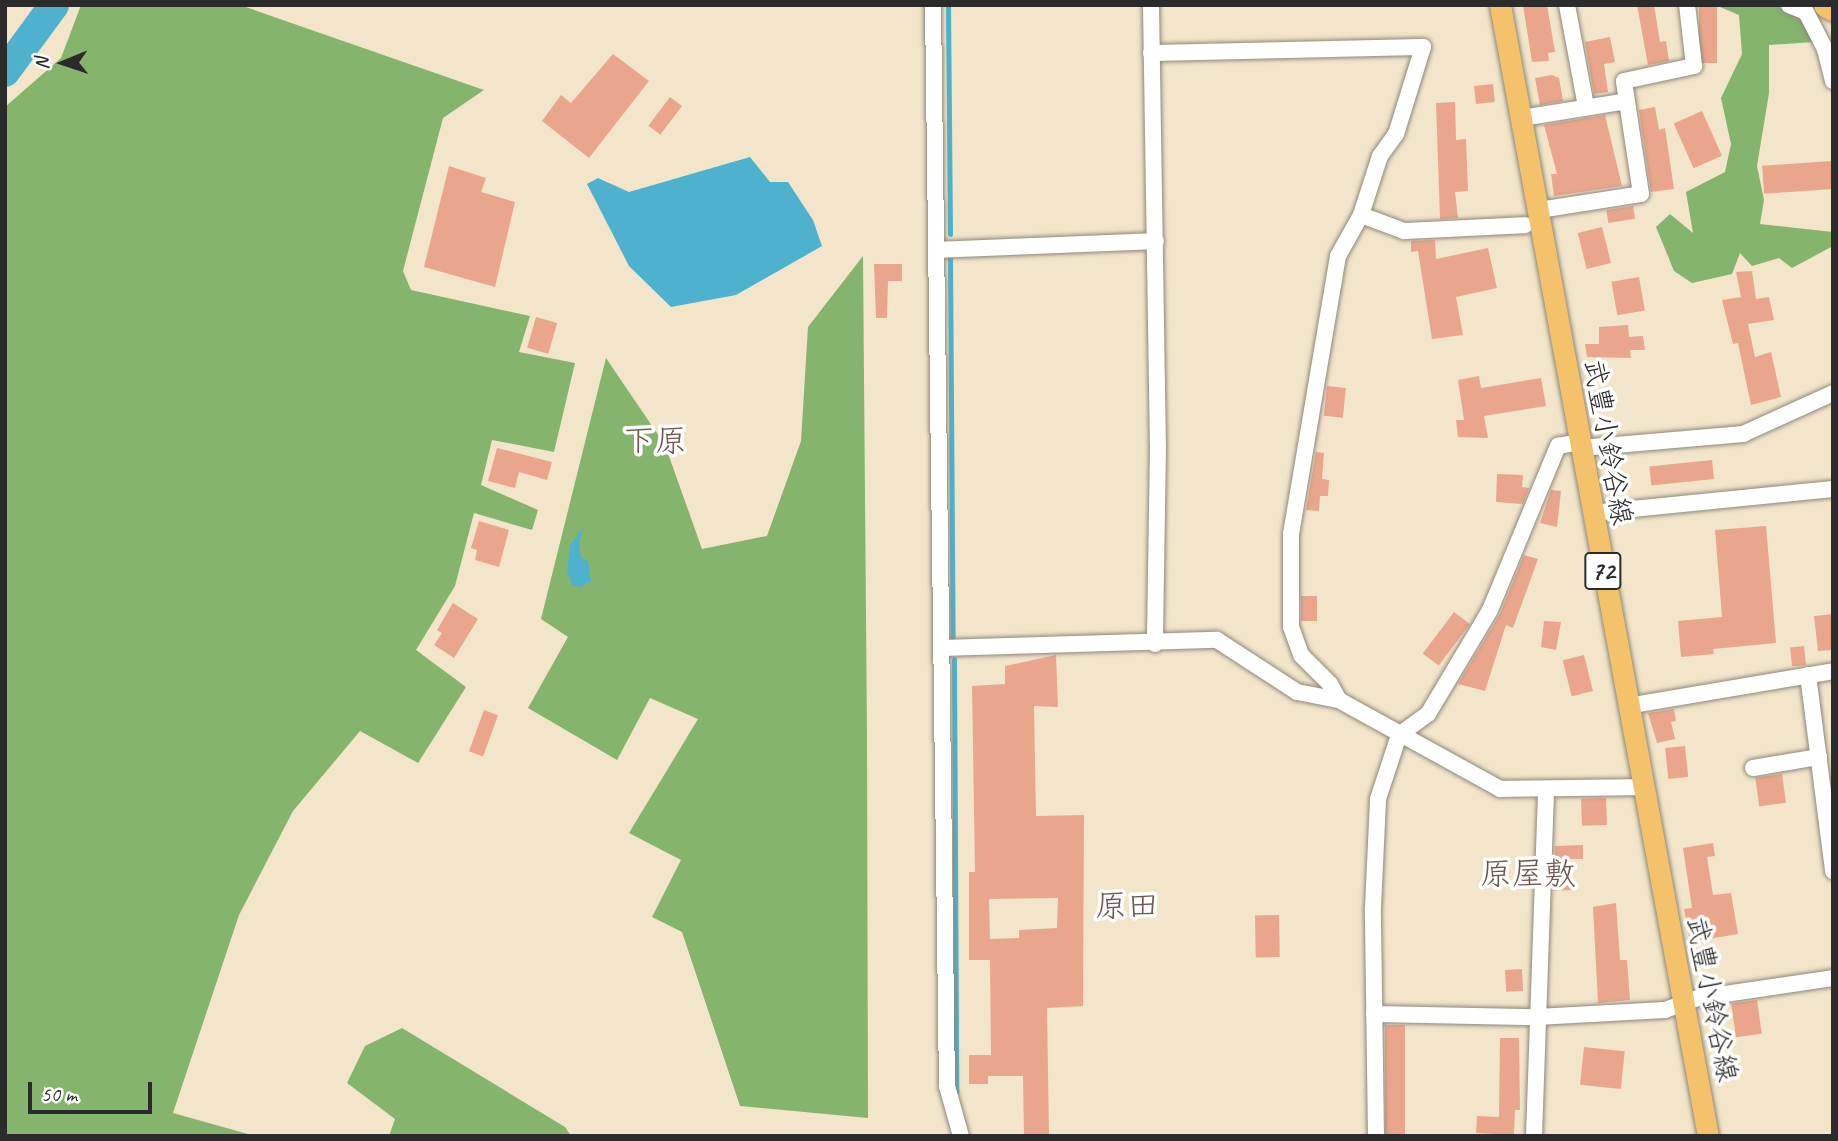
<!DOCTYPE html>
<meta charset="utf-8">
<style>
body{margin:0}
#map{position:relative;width:1838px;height:1141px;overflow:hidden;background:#f2e5ca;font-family:Caveat,"Klee One",sans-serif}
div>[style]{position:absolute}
.forest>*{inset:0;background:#85b46d}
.water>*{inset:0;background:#4eb1cd}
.stream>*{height:5px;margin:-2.5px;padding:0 2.5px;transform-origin:2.5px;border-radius:2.5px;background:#4eb1cd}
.river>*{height:30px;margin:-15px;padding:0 15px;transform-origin:15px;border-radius:15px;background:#4eb1cd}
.building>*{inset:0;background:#eaa68c;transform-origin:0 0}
.roads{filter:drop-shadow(0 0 2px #8e887a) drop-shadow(0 0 2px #8e887a)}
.minor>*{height:16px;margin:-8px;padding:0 8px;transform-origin:8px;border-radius:8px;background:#fff}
.major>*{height:21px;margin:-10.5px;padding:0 10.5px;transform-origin:10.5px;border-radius:10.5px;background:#f3c26a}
.highway>*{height:24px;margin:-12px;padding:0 12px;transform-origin:12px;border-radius:12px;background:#f3c26a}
span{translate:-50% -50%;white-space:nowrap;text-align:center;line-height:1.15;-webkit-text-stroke:7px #fff;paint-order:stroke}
.shield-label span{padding:2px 5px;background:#fff;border:2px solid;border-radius:5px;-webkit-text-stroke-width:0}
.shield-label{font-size:26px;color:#2b2b2b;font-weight:700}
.street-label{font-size:28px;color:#2b2b2b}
.quarter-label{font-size:32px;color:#6e564d}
.frame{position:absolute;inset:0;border:7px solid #2b2b2b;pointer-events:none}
.north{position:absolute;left:28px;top:28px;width:70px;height:70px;-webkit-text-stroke:5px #fff;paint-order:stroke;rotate:268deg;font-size:19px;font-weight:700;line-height:28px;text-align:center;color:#2b2b2b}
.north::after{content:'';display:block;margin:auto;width:24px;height:32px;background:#2b2b2b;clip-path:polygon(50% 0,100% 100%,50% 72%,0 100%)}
.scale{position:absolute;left:28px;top:1082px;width:124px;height:32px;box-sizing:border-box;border:4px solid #2b2b2b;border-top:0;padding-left:9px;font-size:21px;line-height:24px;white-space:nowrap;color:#2b2b2b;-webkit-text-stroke:5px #fff;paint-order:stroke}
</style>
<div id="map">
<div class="forest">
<i style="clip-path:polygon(81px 5px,240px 5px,484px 90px,443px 118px,403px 271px,411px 290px,530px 316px,519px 352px,575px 363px,554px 452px,492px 440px,481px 485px,538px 510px,532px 530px,474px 513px,455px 586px,416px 650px,466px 687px,418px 763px,360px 731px,293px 811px,239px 915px,173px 1113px,255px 1136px,5px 1136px,5px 107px,61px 58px)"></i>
<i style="clip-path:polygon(1774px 5px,1801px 16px,1814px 42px,1769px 45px,1769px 93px,1757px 166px,1764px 200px,1760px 224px,1833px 232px,1833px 246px,1792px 268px,1779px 258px,1752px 266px,1740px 253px,1732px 274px,1692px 283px,1674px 271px,1656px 227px,1670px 214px,1693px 233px,1686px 192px,1725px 172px,1731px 144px,1721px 98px,1742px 54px,1739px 15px,1720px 7px)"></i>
<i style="clip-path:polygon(863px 256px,867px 735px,868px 1118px,740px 1106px,682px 932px,652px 917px,681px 860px,629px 833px,698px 719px,650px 698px,617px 760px,528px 708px,568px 637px,541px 619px,606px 358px,665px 445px,702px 549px,767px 536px,801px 441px,808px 327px)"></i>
<i style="clip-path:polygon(402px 1028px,565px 1127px,571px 1136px,389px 1136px,395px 1119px,347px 1083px,365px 1046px)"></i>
</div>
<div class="water">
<i style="clip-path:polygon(750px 157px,770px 182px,788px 182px,813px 220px,822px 246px,736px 295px,671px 307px,629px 266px,587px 184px,598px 178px,629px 192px)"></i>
<i style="clip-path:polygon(583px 527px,579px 545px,581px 558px,588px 561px,591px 581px,580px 587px,572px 585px,567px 571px,570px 546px)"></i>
</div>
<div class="stream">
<i style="left:948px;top:5px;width:229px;rotate:89.5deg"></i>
<i style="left:950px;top:256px;width:382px;rotate:89.6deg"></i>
<i style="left:954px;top:659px;width:433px;rotate:89.7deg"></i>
</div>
<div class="river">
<i style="left:5px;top:72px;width:83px;rotate:-53.8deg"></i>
</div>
<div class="building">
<i style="clip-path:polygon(1523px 5px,1547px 5px,1555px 52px,1548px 53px,1549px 61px,1532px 62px)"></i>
<i style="clip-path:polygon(1637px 5px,1654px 5px,1660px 42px,1666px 41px,1669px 61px,1648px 65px)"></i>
<i style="left:1699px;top:5px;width:18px;height:58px"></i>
<i style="clip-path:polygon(1610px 37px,1615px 62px,1604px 64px,1608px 92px,1594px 94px,1585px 42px)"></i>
<i style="clip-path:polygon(613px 54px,649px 81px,589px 158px,542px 121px,561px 95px,571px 103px)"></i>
<i style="clip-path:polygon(1552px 75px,1559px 78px,1563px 101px,1540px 105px,1535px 78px)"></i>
<i style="left:1493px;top:84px;width:18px;height:19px;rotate:84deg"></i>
<i style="left:670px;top:97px;width:15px;height:36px;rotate:37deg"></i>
<i style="clip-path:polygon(1455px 102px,1456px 140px,1466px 139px,1468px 191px,1455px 192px,1458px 218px,1440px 219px,1436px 103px)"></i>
<i style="clip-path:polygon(1655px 107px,1659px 130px,1665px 128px,1674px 189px,1651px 192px,1639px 110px)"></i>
<i style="left:1702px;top:111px;width:49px;height:31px;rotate:66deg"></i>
<i style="clip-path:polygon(1605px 115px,1622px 186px,1554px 196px,1551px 174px,1557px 174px,1544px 125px)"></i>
<i style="left:1831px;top:161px;width:28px;height:69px;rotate:86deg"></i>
<i style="clip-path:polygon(449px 166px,486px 178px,481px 192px,515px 202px,495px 287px,424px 267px)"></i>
<i style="left:1633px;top:206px;width:13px;height:27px;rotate:81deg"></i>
<i style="left:1602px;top:227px;width:37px;height:25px;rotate:76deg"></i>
<i style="clip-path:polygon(1435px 240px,1436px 259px,1488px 248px,1497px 288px,1456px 297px,1463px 335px,1432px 339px,1418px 251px,1411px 252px,1411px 241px)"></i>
<i style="clip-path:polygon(874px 264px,902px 264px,902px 281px,888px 281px,887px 318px,876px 318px)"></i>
<i style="clip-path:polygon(1752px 271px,1756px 299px,1769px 297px,1774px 320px,1748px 324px,1755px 357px,1771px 352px,1781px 397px,1751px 405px,1738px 343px,1733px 344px,1722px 300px,1741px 297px,1736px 272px)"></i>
<i style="left:1639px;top:277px;width:34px;height:28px;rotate:80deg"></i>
<i style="left:536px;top:317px;width:22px;height:32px;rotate:16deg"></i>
<i style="clip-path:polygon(1628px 325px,1629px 337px,1643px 336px,1645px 350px,1630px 350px,1631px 358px,1587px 357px,1585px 344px,1599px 344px,1599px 327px)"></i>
<i style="clip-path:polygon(1479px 376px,1481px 388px,1541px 378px,1546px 406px,1484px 416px,1488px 438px,1458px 437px,1456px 420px,1464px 420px,1458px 380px)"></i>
<i style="left:1327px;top:386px;width:19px;height:30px;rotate:6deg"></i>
<i style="clip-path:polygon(497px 448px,552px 462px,547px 480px,519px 472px,515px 488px,488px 481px)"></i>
<i style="clip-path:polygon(1316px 452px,1324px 453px,1322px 479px,1329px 480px,1328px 496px,1320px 496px,1319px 511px,1306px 510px)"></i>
<i style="left:1712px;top:460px;width:19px;height:63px;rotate:84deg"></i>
<i style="clip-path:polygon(1497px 474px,1523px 475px,1522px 487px,1529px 488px,1523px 504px,1496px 502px)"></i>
<i style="clip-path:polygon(1551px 490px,1561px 491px,1557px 527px,1540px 523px)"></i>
<i style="clip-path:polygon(479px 521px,509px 530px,499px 567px,475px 560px,477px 550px,471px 548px)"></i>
<i style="clip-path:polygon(1766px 526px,1776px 643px,1713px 649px,1714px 654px,1681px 657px,1678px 621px,1722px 617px,1715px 530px)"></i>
<i style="clip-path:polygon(1524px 555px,1538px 559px,1513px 628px,1506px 625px,1485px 691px,1458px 684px,1500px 614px)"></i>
<i style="left:1301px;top:596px;width:16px;height:25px"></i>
<i style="clip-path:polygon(453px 603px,478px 619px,454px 658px,434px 645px,442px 633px,437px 630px)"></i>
<i style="left:1454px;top:612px;width:20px;height:52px;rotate:37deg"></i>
<i style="clip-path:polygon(1833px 614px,1833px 650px,1818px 651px,1814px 616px)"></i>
<i style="clip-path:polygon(1544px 621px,1561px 622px,1556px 650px,1541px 647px)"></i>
<i style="left:1804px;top:646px;width:19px;height:14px;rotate:84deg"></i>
<i style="clip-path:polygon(evenodd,1056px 655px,1058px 707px,1034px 706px,1036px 816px,1084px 815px,1083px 1006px,1047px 1008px,1049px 1136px,1024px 1136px,1023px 1076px,988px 1076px,988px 1084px,969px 1084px,969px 1055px,991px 1055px,990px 960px,969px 960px,969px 872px,975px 872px,972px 686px,1005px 684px,1005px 666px,1056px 655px,1058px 898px,1057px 928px,1019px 930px,1019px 938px,990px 939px,989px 899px,1058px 898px)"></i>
<i style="left:1584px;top:655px;width:37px;height:22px;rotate:76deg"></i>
<i style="clip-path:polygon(1674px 709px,1676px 721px,1671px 722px,1675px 739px,1657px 743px,1648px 713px)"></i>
<i style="left:484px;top:710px;width:15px;height:44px;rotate:20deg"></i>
<i style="left:1685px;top:746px;width:31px;height:20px;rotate:84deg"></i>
<i style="left:1782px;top:774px;width:29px;height:27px;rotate:82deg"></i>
<i style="left:1606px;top:798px;width:27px;height:25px;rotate:88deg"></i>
<i style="clip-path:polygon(1713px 843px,1715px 856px,1707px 857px,1713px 895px,1731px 893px,1738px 934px,1690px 942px,1684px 909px,1692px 908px,1683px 848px)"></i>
<i style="clip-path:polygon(1583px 845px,1583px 859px,1571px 859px,1571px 890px,1553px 891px,1555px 846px)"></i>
<i style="clip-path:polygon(1616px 903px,1620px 960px,1627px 960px,1630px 1000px,1598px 1003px,1593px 907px)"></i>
<i style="left:1279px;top:915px;width:42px;height:24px;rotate:89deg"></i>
<i style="left:1522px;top:969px;width:22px;height:17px;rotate:87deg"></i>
<i style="left:1757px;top:1000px;width:34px;height:26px;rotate:82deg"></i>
<i style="left:1385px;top:1025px;width:20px;height:110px"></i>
<i style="clip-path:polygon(1500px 1038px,1519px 1038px,1520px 1110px,1515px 1110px,1514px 1135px,1476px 1133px,1477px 1116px,1499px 1117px)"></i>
<i style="left:1584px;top:1047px;width:41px;height:38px;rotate:6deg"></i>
</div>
<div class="roads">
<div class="minor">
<i style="left:933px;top:5px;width:1081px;rotate:89.26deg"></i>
<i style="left:947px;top:1086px;width:52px;rotate:74.4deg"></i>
<i style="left:1151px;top:5px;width:441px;rotate:89.1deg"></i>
<i style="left:1158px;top:446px;width:198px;rotate:90.9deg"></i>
<i style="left:1567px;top:5px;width:104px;rotate:79.4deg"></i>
<i style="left:1789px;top:5px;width:18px;rotate:22deg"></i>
<i style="left:1806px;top:12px;width:42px;rotate:62.8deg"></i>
<i style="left:1825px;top:49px;width:33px;rotate:76deg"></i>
<i style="left:1151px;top:53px;width:272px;rotate:-1.3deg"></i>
<i style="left:1423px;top:47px;width:91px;rotate:107.2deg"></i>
<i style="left:1396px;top:134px;width:27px;rotate:126deg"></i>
<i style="left:1380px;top:156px;width:62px;rotate:107.9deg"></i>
<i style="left:1361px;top:215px;width:47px;rotate:119.3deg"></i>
<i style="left:1338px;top:256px;width:282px;rotate:99.6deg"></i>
<i style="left:1291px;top:534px;width:93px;rotate:90deg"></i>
<i style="left:1291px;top:627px;width:30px;rotate:70deg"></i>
<i style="left:1301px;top:655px;width:41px;rotate:45deg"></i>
<i style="left:1330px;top:684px;width:18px;rotate:61deg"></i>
<i style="left:1522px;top:118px;width:106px;rotate:-9.2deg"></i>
<i style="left:1539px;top:210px;width:103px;rotate:-8.9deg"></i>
<i style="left:1641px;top:194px;width:114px;rotate:-98.6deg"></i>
<i style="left:1624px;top:81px;width:72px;rotate:-12.1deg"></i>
<i style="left:1694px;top:66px;width:61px;rotate:-96.5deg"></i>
<i style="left:1361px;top:215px;width:46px;rotate:20.4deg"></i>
<i style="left:1404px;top:231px;width:121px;rotate:-2.8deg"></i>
<i style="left:936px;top:250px;width:220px;rotate:-2.3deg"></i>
<i style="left:1581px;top:448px;width:163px;rotate:-4.9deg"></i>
<i style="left:1743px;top:434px;width:99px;rotate:-24.5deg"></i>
<i style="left:1592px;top:513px;width:242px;rotate:-5.7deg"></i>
<i style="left:941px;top:648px;width:276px;rotate:-1.7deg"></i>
<i style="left:1217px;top:640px;width:95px;rotate:33deg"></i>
<i style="left:1297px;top:692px;width:43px;rotate:10.8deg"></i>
<i style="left:1339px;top:700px;width:184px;rotate:28.9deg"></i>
<i style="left:1500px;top:789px;width:143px;rotate:-0.8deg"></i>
<i style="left:1808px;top:675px;width:198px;rotate:82.7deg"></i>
<i style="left:1627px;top:706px;width:209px;rotate:-9.6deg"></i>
<i style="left:1753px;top:768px;width:67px;rotate:-9.5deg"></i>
<i style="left:1374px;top:1014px;width:163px;rotate:1.1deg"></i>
<i style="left:1537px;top:1017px;width:128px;rotate:-3.1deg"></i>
<i style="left:1665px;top:1010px;width:35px;rotate:-20deg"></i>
<i style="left:1698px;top:998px;width:136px;rotate:-8.4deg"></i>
<i style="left:1376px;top:1136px;width:229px;rotate:-90.8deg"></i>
<i style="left:1373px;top:907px;width:108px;rotate:-87.3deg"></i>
<i style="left:1378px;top:799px;width:67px;rotate:-71.8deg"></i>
<i style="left:1399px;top:735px;width:36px;rotate:-36deg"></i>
<i style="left:1428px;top:714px;width:121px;rotate:-59.2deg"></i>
<i style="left:1490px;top:610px;width:178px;rotate:-67.5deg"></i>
<i style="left:1558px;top:446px;width:22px;rotate:-10deg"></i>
<i style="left:1534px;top:1136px;width:346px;rotate:-88deg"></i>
</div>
<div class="major">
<i style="left:1500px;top:5px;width:1150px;rotate:79.58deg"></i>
</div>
<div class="highway">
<i style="left:1826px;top:5px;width:8px;rotate:30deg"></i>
</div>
</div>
<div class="shield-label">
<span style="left:1603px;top:571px">72</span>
</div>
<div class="street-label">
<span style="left:1608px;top:442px;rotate:80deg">武豊小鈴谷線</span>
<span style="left:1712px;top:999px;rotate:79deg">武豊小鈴谷線</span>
</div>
<div class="quarter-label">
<span style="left:655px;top:441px">下原</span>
<span style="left:1528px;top:874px">原屋敷</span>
<span style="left:1127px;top:906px">原田</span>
</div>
<div class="frame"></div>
<div class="north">N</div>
<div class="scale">50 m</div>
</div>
